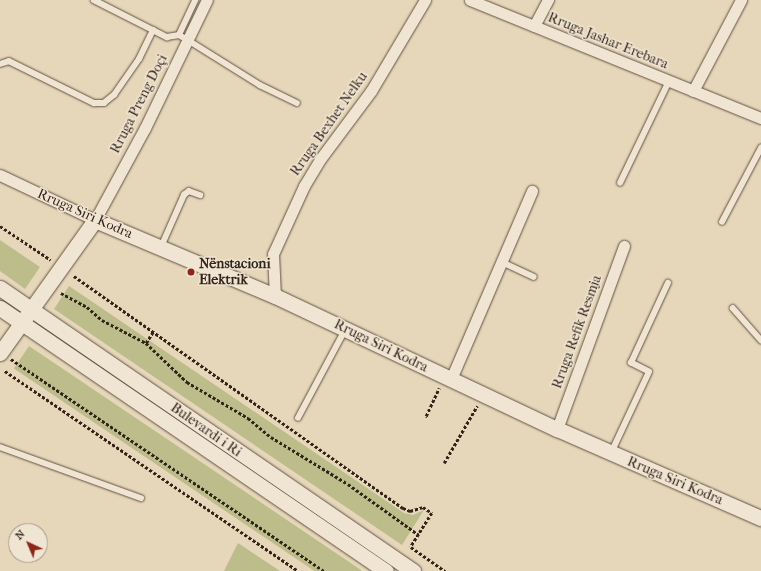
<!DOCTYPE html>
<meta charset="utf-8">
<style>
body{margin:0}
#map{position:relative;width:761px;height:571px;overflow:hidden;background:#e7d7ba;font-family:"IM FELL French Canon",serif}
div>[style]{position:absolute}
.green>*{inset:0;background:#bdbc8b;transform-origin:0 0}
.path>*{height:2.5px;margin-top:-1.25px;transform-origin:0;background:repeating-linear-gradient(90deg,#33241a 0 3px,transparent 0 5px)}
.roads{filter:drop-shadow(0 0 1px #605142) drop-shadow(0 0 1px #605142)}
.lane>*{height:5.5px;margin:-2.75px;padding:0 2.75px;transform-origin:2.75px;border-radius:2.75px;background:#efe5d2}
.street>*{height:11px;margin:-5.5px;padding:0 5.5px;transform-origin:5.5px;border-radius:5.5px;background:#efe5d2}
.secondary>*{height:15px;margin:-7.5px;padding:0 7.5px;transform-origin:7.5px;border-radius:7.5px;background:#efe5d2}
.dots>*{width:11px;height:11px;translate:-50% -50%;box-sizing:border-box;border:2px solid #efe5d2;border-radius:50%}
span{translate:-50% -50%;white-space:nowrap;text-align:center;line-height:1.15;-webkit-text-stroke:3px #efe5d2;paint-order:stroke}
.street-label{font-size:14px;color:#33241a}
.poi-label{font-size:14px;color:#33241a;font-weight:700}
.left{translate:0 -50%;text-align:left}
.north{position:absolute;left:8px;top:523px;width:40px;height:40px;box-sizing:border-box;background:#efe5d2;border:1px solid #a49888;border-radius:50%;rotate:316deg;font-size:11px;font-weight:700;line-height:16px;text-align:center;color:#33241a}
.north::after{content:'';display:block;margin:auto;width:14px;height:18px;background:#8f2418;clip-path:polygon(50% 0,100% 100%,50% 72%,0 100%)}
</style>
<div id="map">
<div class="green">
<i style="clip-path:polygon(0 240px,40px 267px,25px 289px,0 271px)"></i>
<i style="clip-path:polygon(69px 286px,404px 513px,413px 515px,424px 510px,402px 545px,54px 309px)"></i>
<i style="left:29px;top:346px;width:401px;height:27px;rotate:34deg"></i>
<i style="clip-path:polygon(238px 543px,280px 571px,224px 571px)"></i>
</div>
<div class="path">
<i style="left:0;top:226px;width:61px;rotate:33.7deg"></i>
<i style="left:74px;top:276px;width:403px;rotate:35.2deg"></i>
<i style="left:403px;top:508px;width:8px;rotate:23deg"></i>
<i style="left:410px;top:511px;width:14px;rotate:-17deg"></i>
<i style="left:423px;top:507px;width:11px;rotate:34deg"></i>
<i style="left:432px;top:513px;width:40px;rotate:122deg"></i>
<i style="left:411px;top:547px;width:42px;rotate:35.2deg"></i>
<i style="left:61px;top:293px;width:30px;rotate:28deg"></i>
<i style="left:87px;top:307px;width:20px;rotate:41deg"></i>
<i style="left:102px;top:320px;width:50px;rotate:27.6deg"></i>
<i style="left:146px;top:343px;width:57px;rotate:43.6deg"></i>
<i style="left:187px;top:382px;width:71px;rotate:30.5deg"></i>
<i style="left:248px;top:418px;width:30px;rotate:40deg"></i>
<i style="left:271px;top:437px;width:90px;rotate:31.4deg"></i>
<i style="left:348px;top:484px;width:87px;rotate:35.7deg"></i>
<i style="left:146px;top:343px;width:13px;rotate:-58deg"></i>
<i style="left:11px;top:359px;width:378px;rotate:34.1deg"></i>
<i style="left:5px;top:371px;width:355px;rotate:34.3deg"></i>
<i style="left:427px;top:417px;width:1px;rotate:-135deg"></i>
<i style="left:426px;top:416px;width:31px;rotate:-65deg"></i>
<i style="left:444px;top:463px;width:66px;rotate:-59.9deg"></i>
</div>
<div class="roads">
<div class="lane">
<i style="left:94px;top:0;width:66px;rotate:27deg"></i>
<i style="left:179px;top:35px;width:38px;rotate:-65deg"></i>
<i style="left:0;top:64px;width:9px;rotate:-18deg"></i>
<i style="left:9px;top:61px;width:95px;rotate:26.3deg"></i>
<i style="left:94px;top:103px;width:10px"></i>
<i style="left:104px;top:103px;width:13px;rotate:-39deg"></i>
<i style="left:114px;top:95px;width:44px;rotate:-55.2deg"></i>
<i style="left:139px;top:59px;width:32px;rotate:-64deg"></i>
<i style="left:153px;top:30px;width:16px;rotate:27deg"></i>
<i style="left:167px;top:37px;width:12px;rotate:-9deg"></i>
<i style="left:179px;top:35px;width:10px;rotate:29deg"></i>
<i style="left:188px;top:40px;width:85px;rotate:32deg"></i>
<i style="left:260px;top:85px;width:41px;rotate:25.9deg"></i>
<i style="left:620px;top:183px;width:113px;rotate:-64.3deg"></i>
<i style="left:722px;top:222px;width:84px;rotate:-62.2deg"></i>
<i style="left:161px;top:247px;width:57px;rotate:-66.1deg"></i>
<i style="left:184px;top:195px;width:6px;rotate:-39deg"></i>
<i style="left:189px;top:191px;width:12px;rotate:20deg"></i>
<i style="left:502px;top:262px;width:35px;rotate:25deg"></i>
<i style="left:733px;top:308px;width:43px;rotate:48.8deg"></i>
<i style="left:298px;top:418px;width:100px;rotate:-61.9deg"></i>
<i style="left:0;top:447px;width:150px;rotate:19.9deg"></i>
<i style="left:612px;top:451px;width:87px;rotate:-64.9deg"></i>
<i style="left:649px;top:372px;width:20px;rotate:-153deg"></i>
<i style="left:631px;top:363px;width:88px;rotate:-65.2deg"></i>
</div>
<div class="street">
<i style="left:470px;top:0;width:314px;rotate:22.1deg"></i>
<i style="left:534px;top:26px;width:30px;rotate:-62deg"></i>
<i style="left:693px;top:91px;width:103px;rotate:-62.2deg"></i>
<i style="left:0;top:175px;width:105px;rotate:25.3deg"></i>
<i style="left:95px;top:220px;width:105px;rotate:-61.5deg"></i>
<i style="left:145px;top:128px;width:142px;rotate:-64.2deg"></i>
<i style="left:275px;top:296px;width:42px;rotate:-92.7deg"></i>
<i style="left:273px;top:254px;width:75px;rotate:-65.5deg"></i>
<i style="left:304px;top:186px;width:33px;rotate:-59deg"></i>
<i style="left:321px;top:158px;width:84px;rotate:-53.3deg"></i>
<i style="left:371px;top:91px;width:106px;rotate:-59.3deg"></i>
<i style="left:451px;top:379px;width:205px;rotate:-66.7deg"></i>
<i style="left:557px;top:429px;width:195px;rotate:-69.9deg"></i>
</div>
<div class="secondary">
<i style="left:0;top:288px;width:501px;rotate:34.42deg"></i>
<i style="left:0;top:308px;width:467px;rotate:34.3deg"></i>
<i style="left:0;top:353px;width:163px;rotate:-54.5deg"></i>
<i style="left:95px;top:220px;width:195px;rotate:22.9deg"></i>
<i style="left:275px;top:296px;width:312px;rotate:25.3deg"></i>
<i style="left:557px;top:429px;width:223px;rotate:23.6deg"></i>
</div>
</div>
<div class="dots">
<i style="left:191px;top:272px;background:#8f2418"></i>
</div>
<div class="street-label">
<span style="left:608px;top:41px;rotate:22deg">Rruga Jashar Erebara</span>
<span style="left:139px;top:104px;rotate:-63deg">Rruga Preng Doçi</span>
<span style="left:329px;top:124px;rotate:-55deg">Rruga Bexhet Nelku</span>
<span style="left:85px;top:214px;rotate:24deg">Rruga Siri Kodra</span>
<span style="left:577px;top:332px;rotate:-70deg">Rruga Refik Resmja</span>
<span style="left:381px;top:346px;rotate:26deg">Rruga Siri Kodra</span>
<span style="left:206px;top:430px;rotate:35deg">Bulevardi i Ri</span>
<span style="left:675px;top:481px;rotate:23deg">Rruga Siri Kodra</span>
</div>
<div class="poi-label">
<span class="left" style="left:199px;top:272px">Nënstacioni<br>Elektrik</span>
</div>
<div class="north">N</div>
</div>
